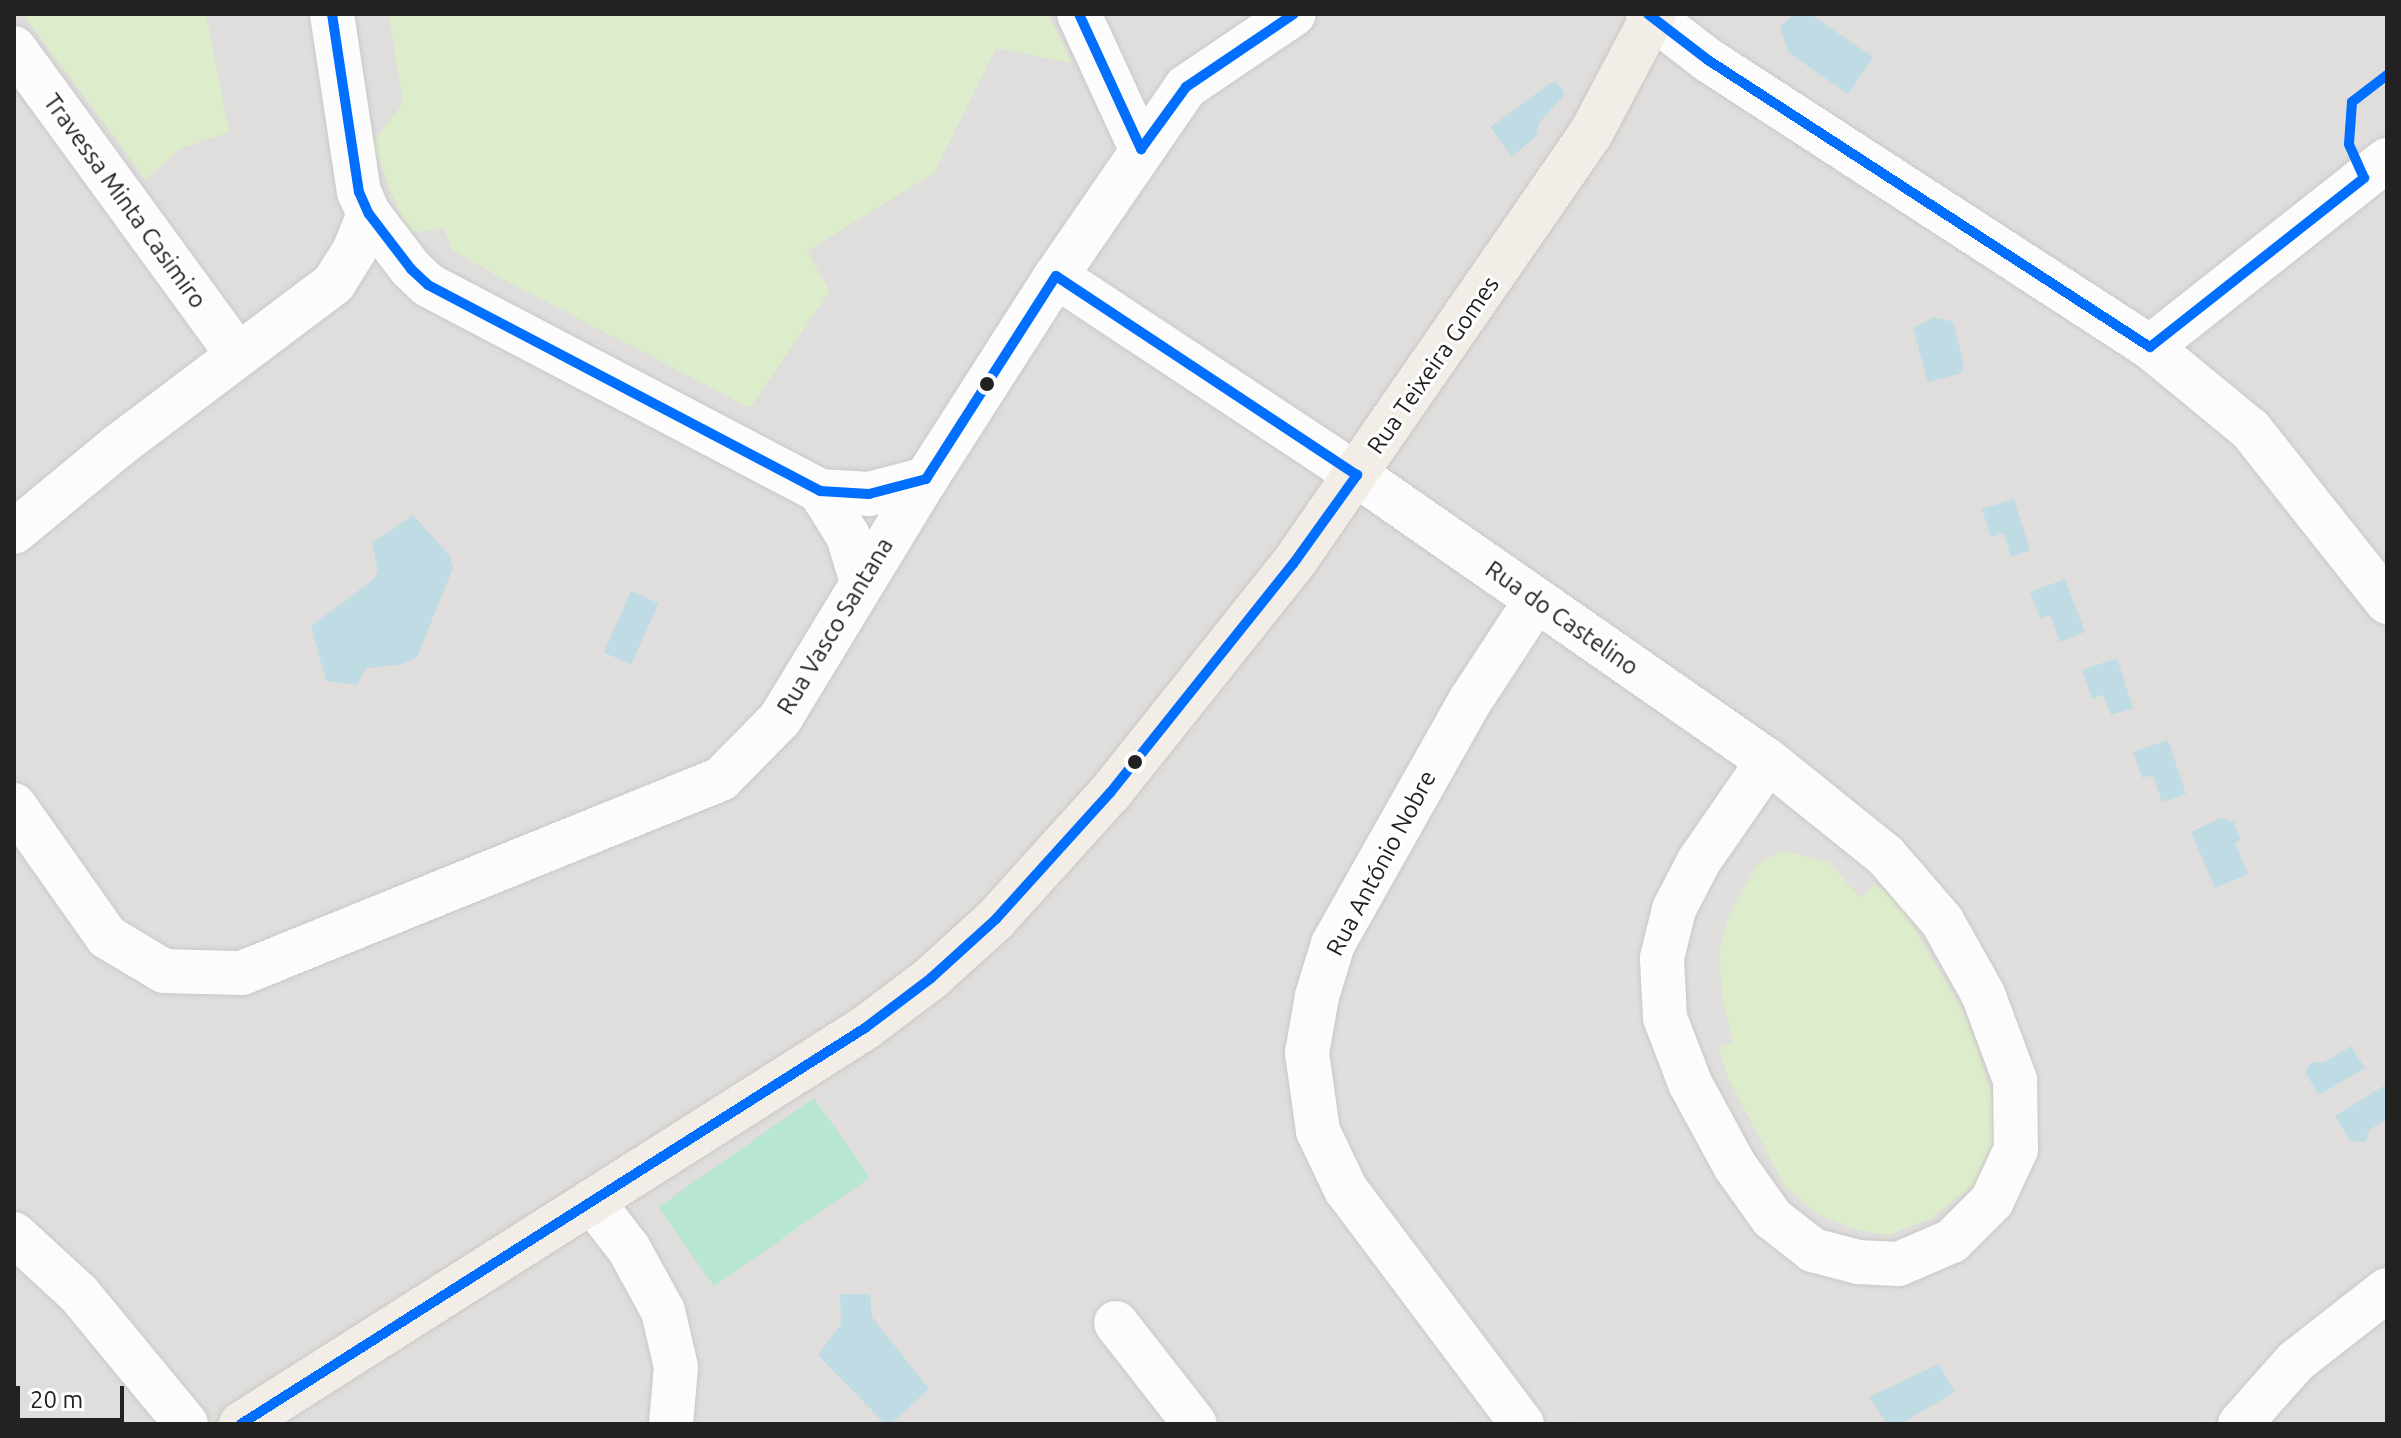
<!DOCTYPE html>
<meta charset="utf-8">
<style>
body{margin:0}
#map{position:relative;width:2401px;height:1438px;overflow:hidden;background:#f0eeeb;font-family:Ubuntu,sans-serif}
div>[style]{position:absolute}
.residential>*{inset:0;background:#dfdedc;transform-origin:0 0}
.grass>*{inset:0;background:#ddeccb}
.pitch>*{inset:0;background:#b7e6d2;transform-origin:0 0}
.parking>*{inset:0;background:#e0dfde;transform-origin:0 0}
.water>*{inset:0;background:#bfdbe3;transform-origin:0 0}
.roads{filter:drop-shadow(0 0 2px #c9c8c7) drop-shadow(0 0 2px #c9c8c7)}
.minor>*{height:44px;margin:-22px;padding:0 22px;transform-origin:22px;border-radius:22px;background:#fdfcfc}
.major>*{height:44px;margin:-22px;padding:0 22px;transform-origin:22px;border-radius:22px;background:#f3ede7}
.bus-1>*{height:10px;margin:-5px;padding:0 5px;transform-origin:5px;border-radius:5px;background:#006fff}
.dots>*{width:22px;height:22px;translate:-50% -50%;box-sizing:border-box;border:4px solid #fff;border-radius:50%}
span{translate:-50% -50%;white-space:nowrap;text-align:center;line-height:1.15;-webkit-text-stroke:6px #fff;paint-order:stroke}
.street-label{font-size:24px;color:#222}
.frame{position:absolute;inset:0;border:16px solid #222;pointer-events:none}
.scale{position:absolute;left:16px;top:1386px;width:108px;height:36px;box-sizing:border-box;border:4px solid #222;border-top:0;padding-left:10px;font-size:24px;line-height:28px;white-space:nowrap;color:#222;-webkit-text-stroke:6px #fff;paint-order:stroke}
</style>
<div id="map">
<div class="residential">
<i style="left:14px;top:14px;width:2373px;height:1410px"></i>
</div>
<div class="grass">
<i style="clip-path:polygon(23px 14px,206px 14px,229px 132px,179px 149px,146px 180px)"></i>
<i style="clip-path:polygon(389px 14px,1048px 14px,1072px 63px,996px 48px,934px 173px,807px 251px,830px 291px,750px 408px,497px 276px,453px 250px,443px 228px,408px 234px,372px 143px,403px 104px)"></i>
<i style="clip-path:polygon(1783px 851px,1828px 862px,1861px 898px,1875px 883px,1901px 906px,1966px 1016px,1992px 1096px,1993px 1145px,1972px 1185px,1930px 1219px,1888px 1235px,1853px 1229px,1816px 1213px,1785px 1186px,1728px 1078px,1719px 1049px,1732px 1041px,1722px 997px,1719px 949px,1729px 915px,1756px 865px)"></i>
</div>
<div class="pitch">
<i style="left:814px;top:1098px;width:97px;height:190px;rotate:55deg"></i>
</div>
<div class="parking">
<i style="clip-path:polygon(1884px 205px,2110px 336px,2235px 438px,2208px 450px,2093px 361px,1884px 240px)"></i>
<i style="clip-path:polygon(1859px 801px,1890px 804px,1949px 864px,1987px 915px,2017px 968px,2054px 1061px,2061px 1109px,2060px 1158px,2046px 1201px,2023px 1234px,1988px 1264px,1964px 1282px,1939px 1293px,1932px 1268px,2007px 1214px,2026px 1187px,2039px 1155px,2033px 1085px,1879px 823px)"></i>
<i style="clip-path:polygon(1784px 820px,1819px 823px,1883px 875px,1861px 898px,1828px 862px,1783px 851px,1759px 862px,1729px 915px,1719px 949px,1722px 997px,1733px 1042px,1704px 1056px,1691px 1002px,1687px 947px,1696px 909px,1718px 864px,1745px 835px)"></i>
<i style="clip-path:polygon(1681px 836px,1653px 912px,1724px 1171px,1898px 1278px,1908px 1299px,1861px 1302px,1833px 1297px,1797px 1282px,1773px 1267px,1742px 1241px,1710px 1201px,1641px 1086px,1626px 1016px,1619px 959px,1621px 935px,1634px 880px,1648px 846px)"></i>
<i style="clip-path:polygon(1370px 932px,1394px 939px,1410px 1127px,1348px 1128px,1342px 1101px,1337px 1059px,1353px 981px)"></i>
<i style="clip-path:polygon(1283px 1131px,1312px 1183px,1495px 1424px,1464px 1424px,1265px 1163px)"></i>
<i style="left:1419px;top:1208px;width:271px;height:25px;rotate:53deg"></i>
<i style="clip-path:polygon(2313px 1289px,2337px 1299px,2289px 1340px,2211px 1424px,2204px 1424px,2199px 1402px,2272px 1324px)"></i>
</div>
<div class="water">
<i style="clip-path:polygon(1810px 14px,1873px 57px,1848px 94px,1789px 53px,1780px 27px,1793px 15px)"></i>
<i style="clip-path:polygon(1555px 80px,1565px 94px,1539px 123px,1536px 136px,1512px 157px,1490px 127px)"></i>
<i style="clip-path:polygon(1934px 317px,1953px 322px,1963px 360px,1962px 373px,1928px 382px,1913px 328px)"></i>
<i style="clip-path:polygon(2014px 499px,2030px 550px,2011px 557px,2004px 533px,1991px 537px,1982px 509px)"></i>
<i style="clip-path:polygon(413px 515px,450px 556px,453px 568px,417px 657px,403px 664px,366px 668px,357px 685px,326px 681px,311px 626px,373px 580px,378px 571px,372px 543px)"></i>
<i style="clip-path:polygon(2065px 579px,2085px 632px,2060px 642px,2050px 615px,2040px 618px,2030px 592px)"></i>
<i style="left:631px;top:591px;width:30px;height:67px;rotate:24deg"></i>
<i style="clip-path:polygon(2117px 658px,2133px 708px,2111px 715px,2103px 695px,2092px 699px,2082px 670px)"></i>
<i style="clip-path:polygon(2168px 740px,2186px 794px,2162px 802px,2153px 775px,2142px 778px,2133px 752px)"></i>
<i style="clip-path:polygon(2221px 818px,2234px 822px,2240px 840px,2235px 844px,2248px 874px,2215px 888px,2191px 832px)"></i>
<i style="clip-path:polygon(2351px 1046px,2365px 1068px,2319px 1095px,2305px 1072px,2311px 1062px,2324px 1063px)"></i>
<i style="clip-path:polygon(2387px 1084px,2387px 1119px,2369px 1130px,2365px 1142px,2350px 1141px,2335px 1116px)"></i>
<i style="clip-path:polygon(840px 1294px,870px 1294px,872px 1317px,929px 1389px,891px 1424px,885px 1424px,818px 1355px,841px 1324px)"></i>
<i style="clip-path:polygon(1939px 1364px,1955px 1392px,1900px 1424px,1887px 1424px,1869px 1397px)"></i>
</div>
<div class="roads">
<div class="minor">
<i style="left:332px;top:14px;width:180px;rotate:81.4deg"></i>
<i style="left:359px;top:192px;width:24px;rotate:66deg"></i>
<i style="left:369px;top:214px;width:69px;rotate:52.6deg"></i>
<i style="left:411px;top:269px;width:23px;rotate:43deg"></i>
<i style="left:428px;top:285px;width:443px;rotate:27.7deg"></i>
<i style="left:820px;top:491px;width:49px;rotate:3.5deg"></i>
<i style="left:869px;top:494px;width:59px;rotate:-14.7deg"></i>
<i style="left:1079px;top:14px;width:149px;rotate:65.3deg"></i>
<i style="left:1648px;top:14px;width:76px;rotate:37.5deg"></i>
<i style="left:1708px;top:60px;width:527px;rotate:33deg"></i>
<i style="left:2150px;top:347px;width:129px;rotate:39.4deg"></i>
<i style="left:2250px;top:429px;width:221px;rotate:51.6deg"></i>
<i style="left:14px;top:48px;width:379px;rotate:53.9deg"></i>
<i style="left:1056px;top:276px;width:361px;rotate:33.5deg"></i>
<i style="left:1357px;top:475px;width:501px;rotate:34.83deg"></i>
<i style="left:1768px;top:761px;width:151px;rotate:38.8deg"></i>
<i style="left:1886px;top:856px;width:86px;rotate:49.3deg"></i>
<i style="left:1942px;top:921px;width:84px;rotate:60.7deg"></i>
<i style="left:1983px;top:994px;width:92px;rotate:69.6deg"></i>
<i style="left:2015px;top:1080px;width:69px;rotate:89.2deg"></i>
<i style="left:2016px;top:1149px;width:57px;rotate:114.8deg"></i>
<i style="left:1992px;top:1201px;width:57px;rotate:135deg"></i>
<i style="left:1952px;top:1241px;width:59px;rotate:156.9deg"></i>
<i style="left:1898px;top:1264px;width:40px;rotate:-177.1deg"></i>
<i style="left:1858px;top:1262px;width:47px;rotate:-165.1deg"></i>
<i style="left:1813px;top:1250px;width:52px;rotate:-142deg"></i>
<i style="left:1772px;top:1218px;width:64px;rotate:-125.4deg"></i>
<i style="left:1735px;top:1166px;width:94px;rotate:-118.5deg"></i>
<i style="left:1690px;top:1083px;width:70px;rotate:-111deg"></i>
<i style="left:1665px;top:1018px;width:60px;rotate:-92.9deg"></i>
<i style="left:1662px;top:958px;width:50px;rotate:-76.2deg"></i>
<i style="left:1674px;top:909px;width:54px;rotate:-62.5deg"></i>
<i style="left:1699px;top:861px;width:121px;rotate:-55.4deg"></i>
<i style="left:2150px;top:347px;width:302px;rotate:-38.3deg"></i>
<i style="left:820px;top:491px;width:53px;rotate:58.1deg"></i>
<i style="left:848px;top:536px;width:48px;rotate:73.1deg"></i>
<i style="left:14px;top:532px;width:135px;rotate:-39.6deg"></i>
<i style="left:118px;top:446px;width:271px;rotate:-37deg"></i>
<i style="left:334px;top:283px;width:38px;rotate:-58deg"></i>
<i style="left:354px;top:251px;width:40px;rotate:-68deg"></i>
<i style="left:14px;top:805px;width:161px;rotate:54.8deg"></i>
<i style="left:107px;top:937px;width:66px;rotate:30.8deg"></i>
<i style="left:164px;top:971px;width:78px;rotate:1.5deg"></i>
<i style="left:242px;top:973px;width:517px;rotate:-22.05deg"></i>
<i style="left:721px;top:779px;width:84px;rotate:-45.5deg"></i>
<i style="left:780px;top:719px;width:281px;rotate:-58.7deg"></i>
<i style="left:926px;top:479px;width:241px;rotate:-57.4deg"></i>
<i style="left:1056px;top:276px;width:229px;rotate:-55.5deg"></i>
<i style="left:1186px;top:87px;width:130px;rotate:-34.1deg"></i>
<i style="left:592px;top:1201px;width:61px;rotate:52.4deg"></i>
<i style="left:629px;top:1249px;width:71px;rotate:61.3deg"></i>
<i style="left:663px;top:1311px;width:57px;rotate:76.9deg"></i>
<i style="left:676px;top:1367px;width:57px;rotate:95deg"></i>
<i style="left:14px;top:1234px;width:88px;rotate:42.7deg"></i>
<i style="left:79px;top:1294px;width:168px;rotate:50.5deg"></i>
<i style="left:1116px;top:1323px;width:128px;rotate:52deg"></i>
<i style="left:1522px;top:1424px;width:293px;rotate:-126.9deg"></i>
<i style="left:1346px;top:1190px;width:65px;rotate:-115.4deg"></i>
<i style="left:1318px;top:1131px;width:79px;rotate:-98deg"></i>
<i style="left:1307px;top:1053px;width:58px;rotate:-80deg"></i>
<i style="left:1317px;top:996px;width:54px;rotate:-72.9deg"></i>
<i style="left:1333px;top:944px;width:279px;rotate:-60.6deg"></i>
<i style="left:1470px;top:701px;width:121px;rotate:-56.8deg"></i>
<i style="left:2240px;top:1424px;width:84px;rotate:-48.4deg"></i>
<i style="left:2296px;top:1361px;width:115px;rotate:-38deg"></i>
</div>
<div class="major">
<i style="left:241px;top:1424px;width:739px;rotate:-32.4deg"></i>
<i style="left:865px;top:1028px;width:83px;rotate:-37.1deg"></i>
<i style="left:931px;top:978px;width:88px;rotate:-42.2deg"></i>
<i style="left:996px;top:919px;width:170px;rotate:-47.9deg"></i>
<i style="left:1110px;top:793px;width:293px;rotate:-51.4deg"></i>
<i style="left:1293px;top:564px;width:524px;rotate:-55.34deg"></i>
<i style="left:1591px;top:133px;width:135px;rotate:-62.1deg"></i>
</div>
</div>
<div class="bus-1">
<i style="left:332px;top:14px;width:180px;rotate:81.4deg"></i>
<i style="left:359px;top:192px;width:24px;rotate:66deg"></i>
<i style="left:369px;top:214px;width:69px;rotate:52.6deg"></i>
<i style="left:411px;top:269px;width:23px;rotate:43deg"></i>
<i style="left:428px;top:285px;width:443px;rotate:27.7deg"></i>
<i style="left:820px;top:491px;width:49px;rotate:3.5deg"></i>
<i style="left:869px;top:494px;width:59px;rotate:-14.7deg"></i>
<i style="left:1079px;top:14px;width:149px;rotate:65.3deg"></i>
<i style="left:1648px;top:14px;width:76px;rotate:37.5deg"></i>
<i style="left:1708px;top:60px;width:527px;rotate:33deg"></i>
<i style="left:1141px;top:149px;width:77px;rotate:-54deg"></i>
<i style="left:1186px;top:87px;width:130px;rotate:-34.1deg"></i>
<i style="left:2364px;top:178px;width:37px;rotate:-114deg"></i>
<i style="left:2349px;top:144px;width:42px;rotate:-85.9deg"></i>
<i style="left:2352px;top:102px;width:44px;rotate:-37.6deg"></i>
<i style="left:1056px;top:276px;width:361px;rotate:33.5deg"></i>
<i style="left:2150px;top:347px;width:273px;rotate:-38.3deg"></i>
<i style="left:926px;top:479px;width:241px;rotate:-57.4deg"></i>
<i style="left:241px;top:1424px;width:739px;rotate:-32.4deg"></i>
<i style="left:865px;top:1028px;width:83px;rotate:-37.1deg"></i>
<i style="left:931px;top:978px;width:88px;rotate:-42.2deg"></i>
<i style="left:996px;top:919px;width:170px;rotate:-47.9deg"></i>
<i style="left:1110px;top:793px;width:293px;rotate:-51.4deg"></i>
<i style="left:1293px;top:564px;width:110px;rotate:-54.3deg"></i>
</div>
<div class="dots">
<i style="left:987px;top:384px;background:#222"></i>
<i style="left:1135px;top:762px;background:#222"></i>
</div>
<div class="street-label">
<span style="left:125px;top:201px;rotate:54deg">Travessa Minta Casimiro</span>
<span style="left:1433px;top:365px;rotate:-55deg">Rua Teixeira Gomes</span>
<span style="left:1562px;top:618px;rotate:35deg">Rua do Castelino</span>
<span style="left:835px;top:626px;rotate:-59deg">Rua Vasco Santana</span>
<span style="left:1381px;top:863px;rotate:-62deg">Rua António Nobre</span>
</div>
<div class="frame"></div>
<div class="scale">20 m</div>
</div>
